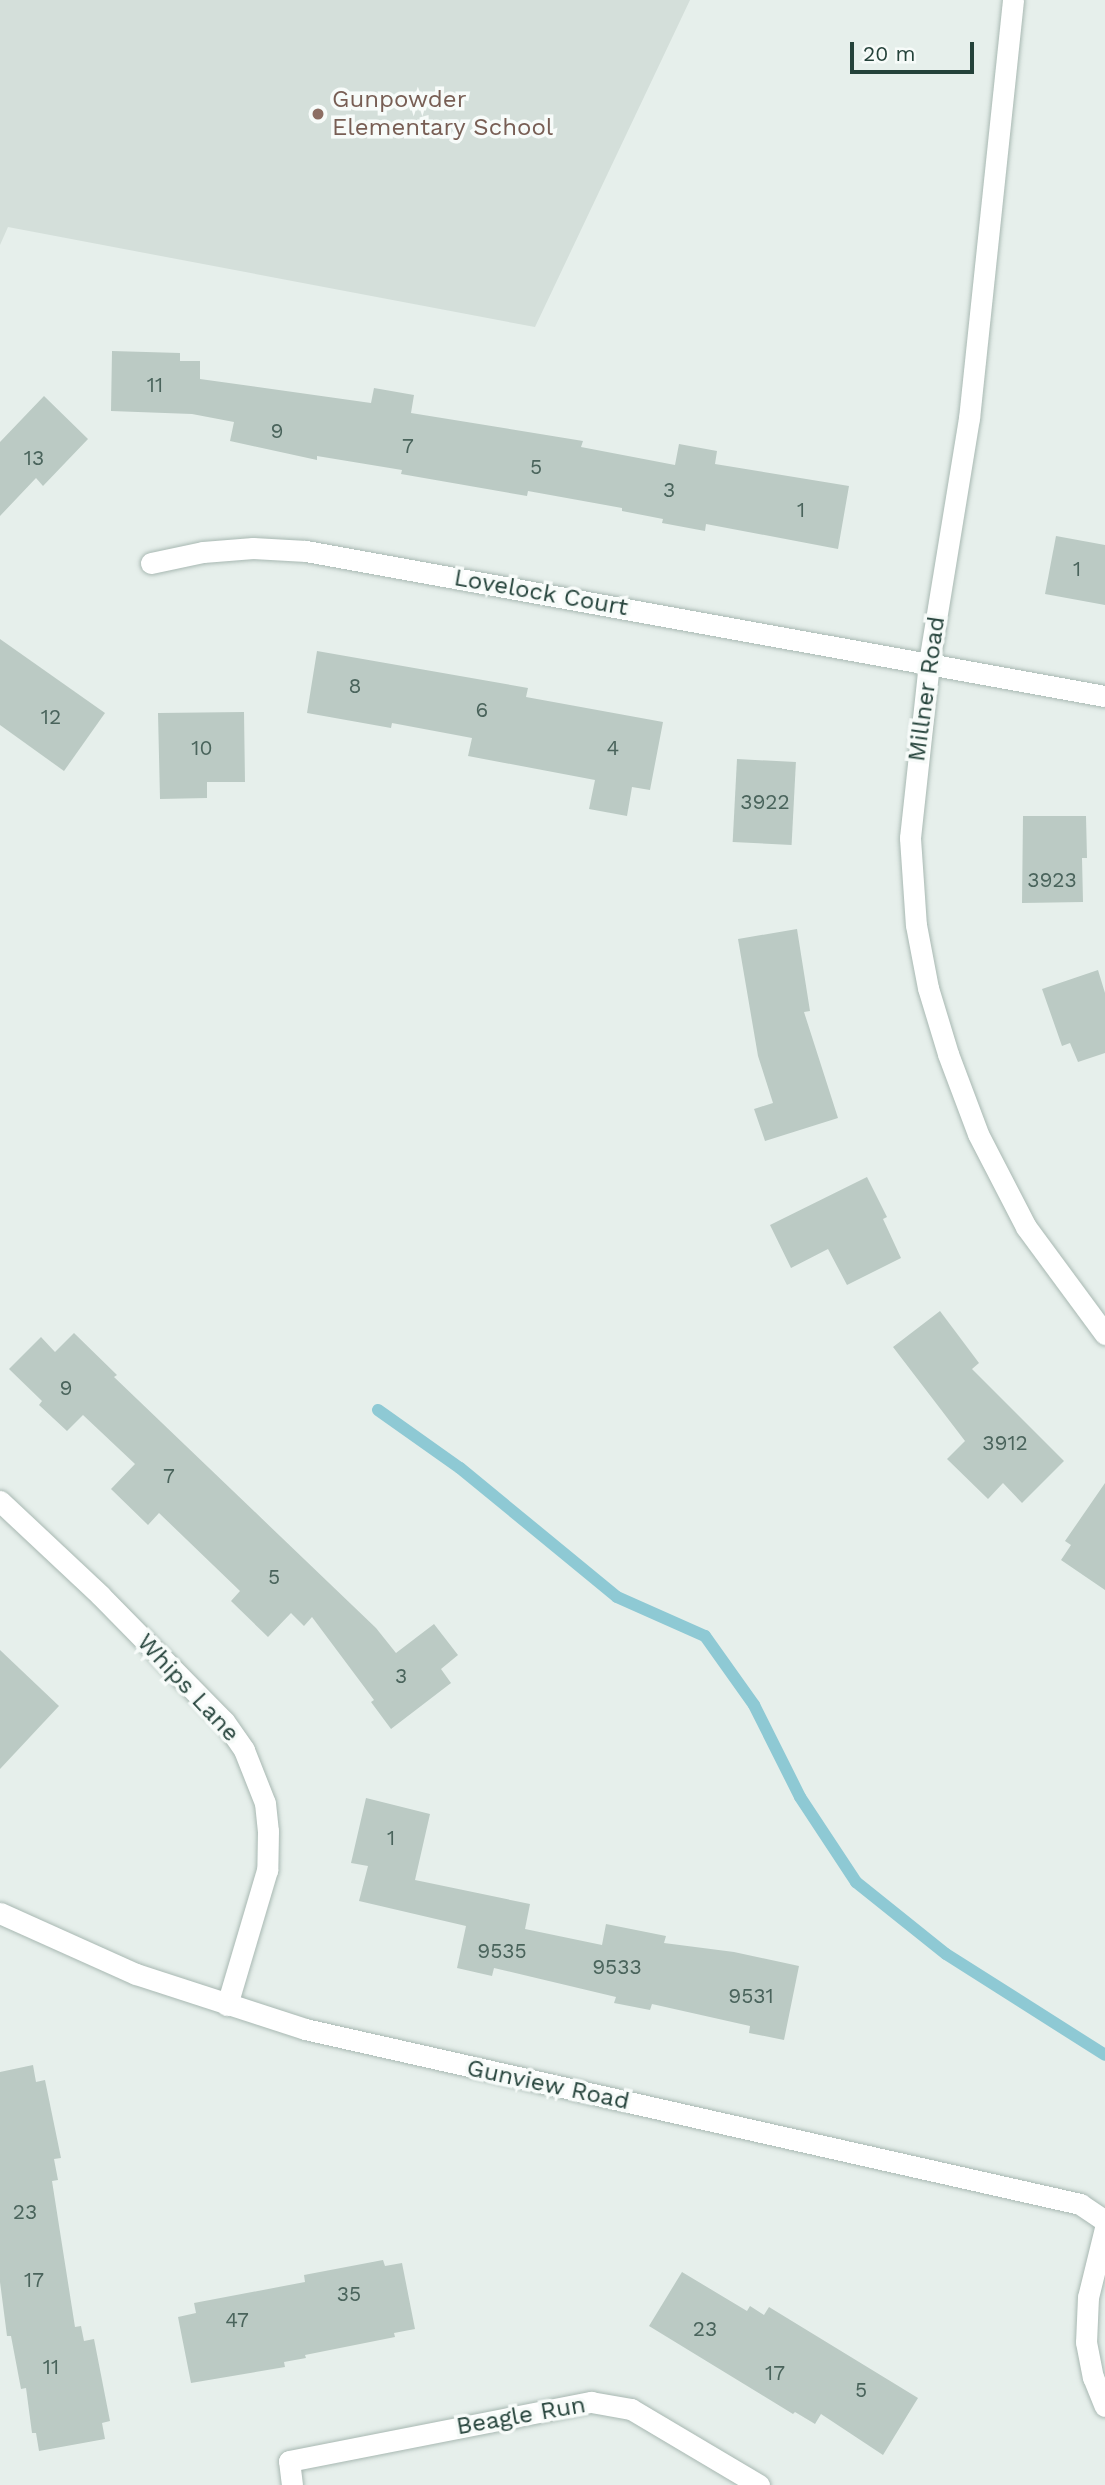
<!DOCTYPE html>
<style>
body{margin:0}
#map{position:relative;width:1105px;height:2485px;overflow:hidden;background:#e6efeb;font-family:"Work Sans",sans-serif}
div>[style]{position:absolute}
.built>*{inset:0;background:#d4dfda}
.stream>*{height:12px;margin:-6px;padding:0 6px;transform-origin:6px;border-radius:6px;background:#8ec9d4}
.building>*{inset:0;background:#bbcac4;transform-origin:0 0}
.roads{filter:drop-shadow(0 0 2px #a8b8b2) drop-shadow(0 0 2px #a8b8b2)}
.minor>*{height:21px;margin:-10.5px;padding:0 10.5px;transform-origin:10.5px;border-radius:10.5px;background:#fff}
.dots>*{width:19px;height:19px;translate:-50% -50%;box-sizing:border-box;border:4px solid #f7fbf9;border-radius:50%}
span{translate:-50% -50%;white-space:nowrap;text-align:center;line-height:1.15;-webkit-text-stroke:7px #f7fbf9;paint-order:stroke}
.number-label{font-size:21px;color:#4a645c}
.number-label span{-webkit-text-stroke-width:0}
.education-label{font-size:24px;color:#785e54}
.left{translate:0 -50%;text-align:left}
.street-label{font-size:24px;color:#24423a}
.scale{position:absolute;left:850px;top:42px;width:124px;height:32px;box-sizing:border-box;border:4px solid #24423a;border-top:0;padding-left:9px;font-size:21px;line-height:24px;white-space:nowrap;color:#24423a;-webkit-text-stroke:5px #f7fbf9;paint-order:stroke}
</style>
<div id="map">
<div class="built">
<i style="clip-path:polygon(0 0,690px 0,535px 327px,8px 227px,0 245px)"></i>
</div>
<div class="stream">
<i style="left:378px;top:1410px;width:100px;rotate:35.3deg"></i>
<i style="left:460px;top:1468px;width:203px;rotate:39.4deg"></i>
<i style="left:617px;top:1597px;width:96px;rotate:23.9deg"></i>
<i style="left:705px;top:1636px;width:85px;rotate:54.6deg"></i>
<i style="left:754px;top:1705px;width:103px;rotate:63.4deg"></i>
<i style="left:800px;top:1797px;width:102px;rotate:56.6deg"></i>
<i style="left:856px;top:1882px;width:115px;rotate:38.7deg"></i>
<i style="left:946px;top:1954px;width:188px;rotate:32.4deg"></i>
</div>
<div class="building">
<i style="clip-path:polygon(112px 351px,180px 353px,180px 361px,200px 361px,200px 379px,371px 403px,374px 388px,414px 395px,411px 413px,583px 441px,581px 447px,675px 465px,679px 444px,717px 451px,715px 464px,849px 486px,838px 549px,706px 524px,705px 531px,662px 523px,663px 519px,622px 511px,622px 508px,528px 491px,527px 496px,401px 474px,402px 470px,317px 456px,317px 460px,230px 441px,234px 422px,192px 414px,111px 411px)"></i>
<i style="clip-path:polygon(44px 396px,88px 439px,43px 486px,36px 478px,0 516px,0 442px)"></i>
<i style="clip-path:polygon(1056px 536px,1105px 545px,1105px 605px,1045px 594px)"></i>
<i style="clip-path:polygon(0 639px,105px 713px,64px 771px,0 725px)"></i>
<i style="clip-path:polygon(317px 651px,528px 688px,526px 697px,663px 722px,650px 790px,632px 787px,627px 816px,589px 809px,595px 780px,468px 756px,472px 738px,392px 723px,391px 728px,307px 713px)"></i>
<i style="clip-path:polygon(244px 712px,245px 782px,207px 782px,207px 798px,160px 799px,158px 713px)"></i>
<i style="left:737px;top:759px;width:59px;height:83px;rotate:3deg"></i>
<i style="clip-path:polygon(1023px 816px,1086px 816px,1087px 858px,1082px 858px,1083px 902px,1022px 903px)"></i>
<i style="clip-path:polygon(797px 929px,810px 1011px,804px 1012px,838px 1118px,765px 1141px,754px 1109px,773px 1103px,758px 1056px,738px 939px)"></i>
<i style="clip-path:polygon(1098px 970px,1105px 993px,1105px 1053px,1078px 1062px,1070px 1043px,1062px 1046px,1042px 989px)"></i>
<i style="clip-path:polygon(867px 1177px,887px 1217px,883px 1219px,901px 1258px,847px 1285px,828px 1249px,791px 1268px,770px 1225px)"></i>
<i style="clip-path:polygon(940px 1311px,979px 1363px,972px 1369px,1064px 1461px,1022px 1503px,1003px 1483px,988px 1499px,947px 1459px,965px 1441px,893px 1347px)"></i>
<i style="clip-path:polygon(74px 1333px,117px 1375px,114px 1377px,376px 1628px,396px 1653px,434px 1624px,458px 1655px,441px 1669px,451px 1683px,391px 1729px,371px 1702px,374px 1700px,312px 1617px,304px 1626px,291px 1613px,268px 1637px,231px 1601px,240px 1591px,159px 1513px,148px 1525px,111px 1489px,135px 1464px,83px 1415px,67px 1431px,39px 1405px,42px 1401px,9px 1369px,41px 1337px,55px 1352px)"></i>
<i style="clip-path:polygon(1105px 1483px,1105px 1590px,1061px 1560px,1071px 1545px,1065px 1541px)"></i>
<i style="clip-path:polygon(0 1650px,59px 1706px,0 1769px)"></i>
<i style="clip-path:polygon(366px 1798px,430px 1814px,415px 1880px,530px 1904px,525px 1929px,602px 1945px,606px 1924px,666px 1936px,664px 1943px,734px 1952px,799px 1966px,784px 2040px,749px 2033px,750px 2026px,652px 2004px,650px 2010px,614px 2003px,616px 1997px,494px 1968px,492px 1976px,457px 1968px,466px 1926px,359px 1901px,368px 1866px,351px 1863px)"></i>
<i style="clip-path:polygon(33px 2065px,36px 2082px,45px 2080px,61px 2158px,54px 2159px,58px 2180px,52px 2181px,75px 2327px,81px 2326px,84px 2341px,94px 2339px,110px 2421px,102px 2423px,105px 2439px,39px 2451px,36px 2433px,32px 2433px,26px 2388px,21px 2389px,11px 2336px,7px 2336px,0 2282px,0 2072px)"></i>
<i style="clip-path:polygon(383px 2260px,385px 2266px,402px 2263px,415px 2329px,394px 2333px,395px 2337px,305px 2355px,306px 2358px,284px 2362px,285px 2367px,191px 2383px,178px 2317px,196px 2313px,194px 2303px,305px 2282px,304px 2275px)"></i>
<i style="clip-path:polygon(682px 2272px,747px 2311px,750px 2306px,764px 2315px,769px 2307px,918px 2398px,883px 2455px,821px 2414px,815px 2424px,795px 2412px,793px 2414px,649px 2326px)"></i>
</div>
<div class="roads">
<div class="minor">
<i style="left:1013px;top:0;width:420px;rotate:96deg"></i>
<i style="left:969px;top:418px;width:248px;rotate:99.3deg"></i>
<i style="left:929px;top:663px;width:176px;rotate:96.2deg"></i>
<i style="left:910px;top:838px;width:87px;rotate:86.1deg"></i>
<i style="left:916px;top:925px;width:64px;rotate:79.2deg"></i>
<i style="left:928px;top:988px;width:69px;rotate:73.1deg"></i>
<i style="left:948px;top:1054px;width:85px;rotate:69.4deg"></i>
<i style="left:978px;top:1134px;width:105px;rotate:62.7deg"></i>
<i style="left:1026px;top:1227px;width:133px;rotate:53.6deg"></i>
<i style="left:151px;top:563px;width:53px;rotate:-11.9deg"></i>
<i style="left:203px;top:552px;width:50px;rotate:-4.6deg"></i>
<i style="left:253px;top:548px;width:53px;rotate:3.2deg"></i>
<i style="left:306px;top:551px;width:812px;rotate:10.29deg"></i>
<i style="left:0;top:1501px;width:137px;rotate:43.2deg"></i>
<i style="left:100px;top:1595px;width:177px;rotate:45.5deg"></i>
<i style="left:224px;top:1721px;width:35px;rotate:55deg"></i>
<i style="left:244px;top:1750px;width:57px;rotate:68.4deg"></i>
<i style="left:265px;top:1803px;width:28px;rotate:84deg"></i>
<i style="left:268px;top:1831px;width:39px;rotate:91deg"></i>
<i style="left:267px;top:1870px;width:141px;rotate:106.5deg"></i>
<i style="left:0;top:1913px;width:149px;rotate:24.2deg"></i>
<i style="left:136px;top:1974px;width:178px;rotate:18deg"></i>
<i style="left:305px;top:2029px;width:795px;rotate:12.72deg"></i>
<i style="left:1080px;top:2204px;width:30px;rotate:34deg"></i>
<i style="left:1105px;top:2228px;width:71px;rotate:103.8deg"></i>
<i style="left:1088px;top:2297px;width:45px;rotate:92.5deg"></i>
<i style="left:1086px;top:2342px;width:36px;rotate:79deg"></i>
<i style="left:1093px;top:2377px;width:31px;rotate:68deg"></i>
<i style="left:292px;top:2485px;width:24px;rotate:-97deg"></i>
<i style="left:289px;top:2461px;width:308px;rotate:-11.1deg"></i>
<i style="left:591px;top:2402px;width:41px;rotate:9.9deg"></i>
<i style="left:631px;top:2409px;width:149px;rotate:30.7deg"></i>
</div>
</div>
<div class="dots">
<i style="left:318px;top:114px;background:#8d6e63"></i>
</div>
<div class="number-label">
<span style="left:155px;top:385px">11</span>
<span style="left:277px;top:431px">9</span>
<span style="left:408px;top:446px">7</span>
<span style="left:34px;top:458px">13</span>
<span style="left:536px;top:467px">5</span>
<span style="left:669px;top:490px">3</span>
<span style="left:801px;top:510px">1</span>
<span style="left:1077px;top:569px">1</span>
<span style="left:355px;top:686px">8</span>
<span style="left:482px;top:710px">6</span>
<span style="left:51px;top:717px">12</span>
<span style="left:202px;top:748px">10</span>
<span style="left:613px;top:748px">4</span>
<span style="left:765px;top:802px">3922</span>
<span style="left:1052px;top:880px">3923</span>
<span style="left:66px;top:1388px">9</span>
<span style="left:1005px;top:1443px">3912</span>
<span style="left:169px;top:1476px">7</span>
<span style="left:274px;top:1577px">5</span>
<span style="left:401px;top:1676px">3</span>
<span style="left:391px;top:1838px">1</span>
<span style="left:502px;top:1951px">9535</span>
<span style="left:617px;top:1967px">9533</span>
<span style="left:751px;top:1996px">9531</span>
<span style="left:25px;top:2212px">23</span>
<span style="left:34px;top:2280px">17</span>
<span style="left:349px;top:2294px">35</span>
<span style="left:237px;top:2320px">47</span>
<span style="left:705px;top:2329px">23</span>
<span style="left:51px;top:2367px">11</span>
<span style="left:775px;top:2373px">17</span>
<span style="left:861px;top:2390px">5</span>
</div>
<div class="education-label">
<span class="left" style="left:332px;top:114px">Gunpowder<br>Elementary School</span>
</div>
<div class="street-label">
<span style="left:541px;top:593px;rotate:10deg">Lovelock Court</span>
<span style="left:927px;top:689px;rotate:-82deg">Millner Road</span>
<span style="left:188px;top:1688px;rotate:47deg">Whips Lane</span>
<span style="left:548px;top:2085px;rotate:12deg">Gunview Road</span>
<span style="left:521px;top:2416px;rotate:-10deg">Beagle Run</span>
</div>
<div class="scale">20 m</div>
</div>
